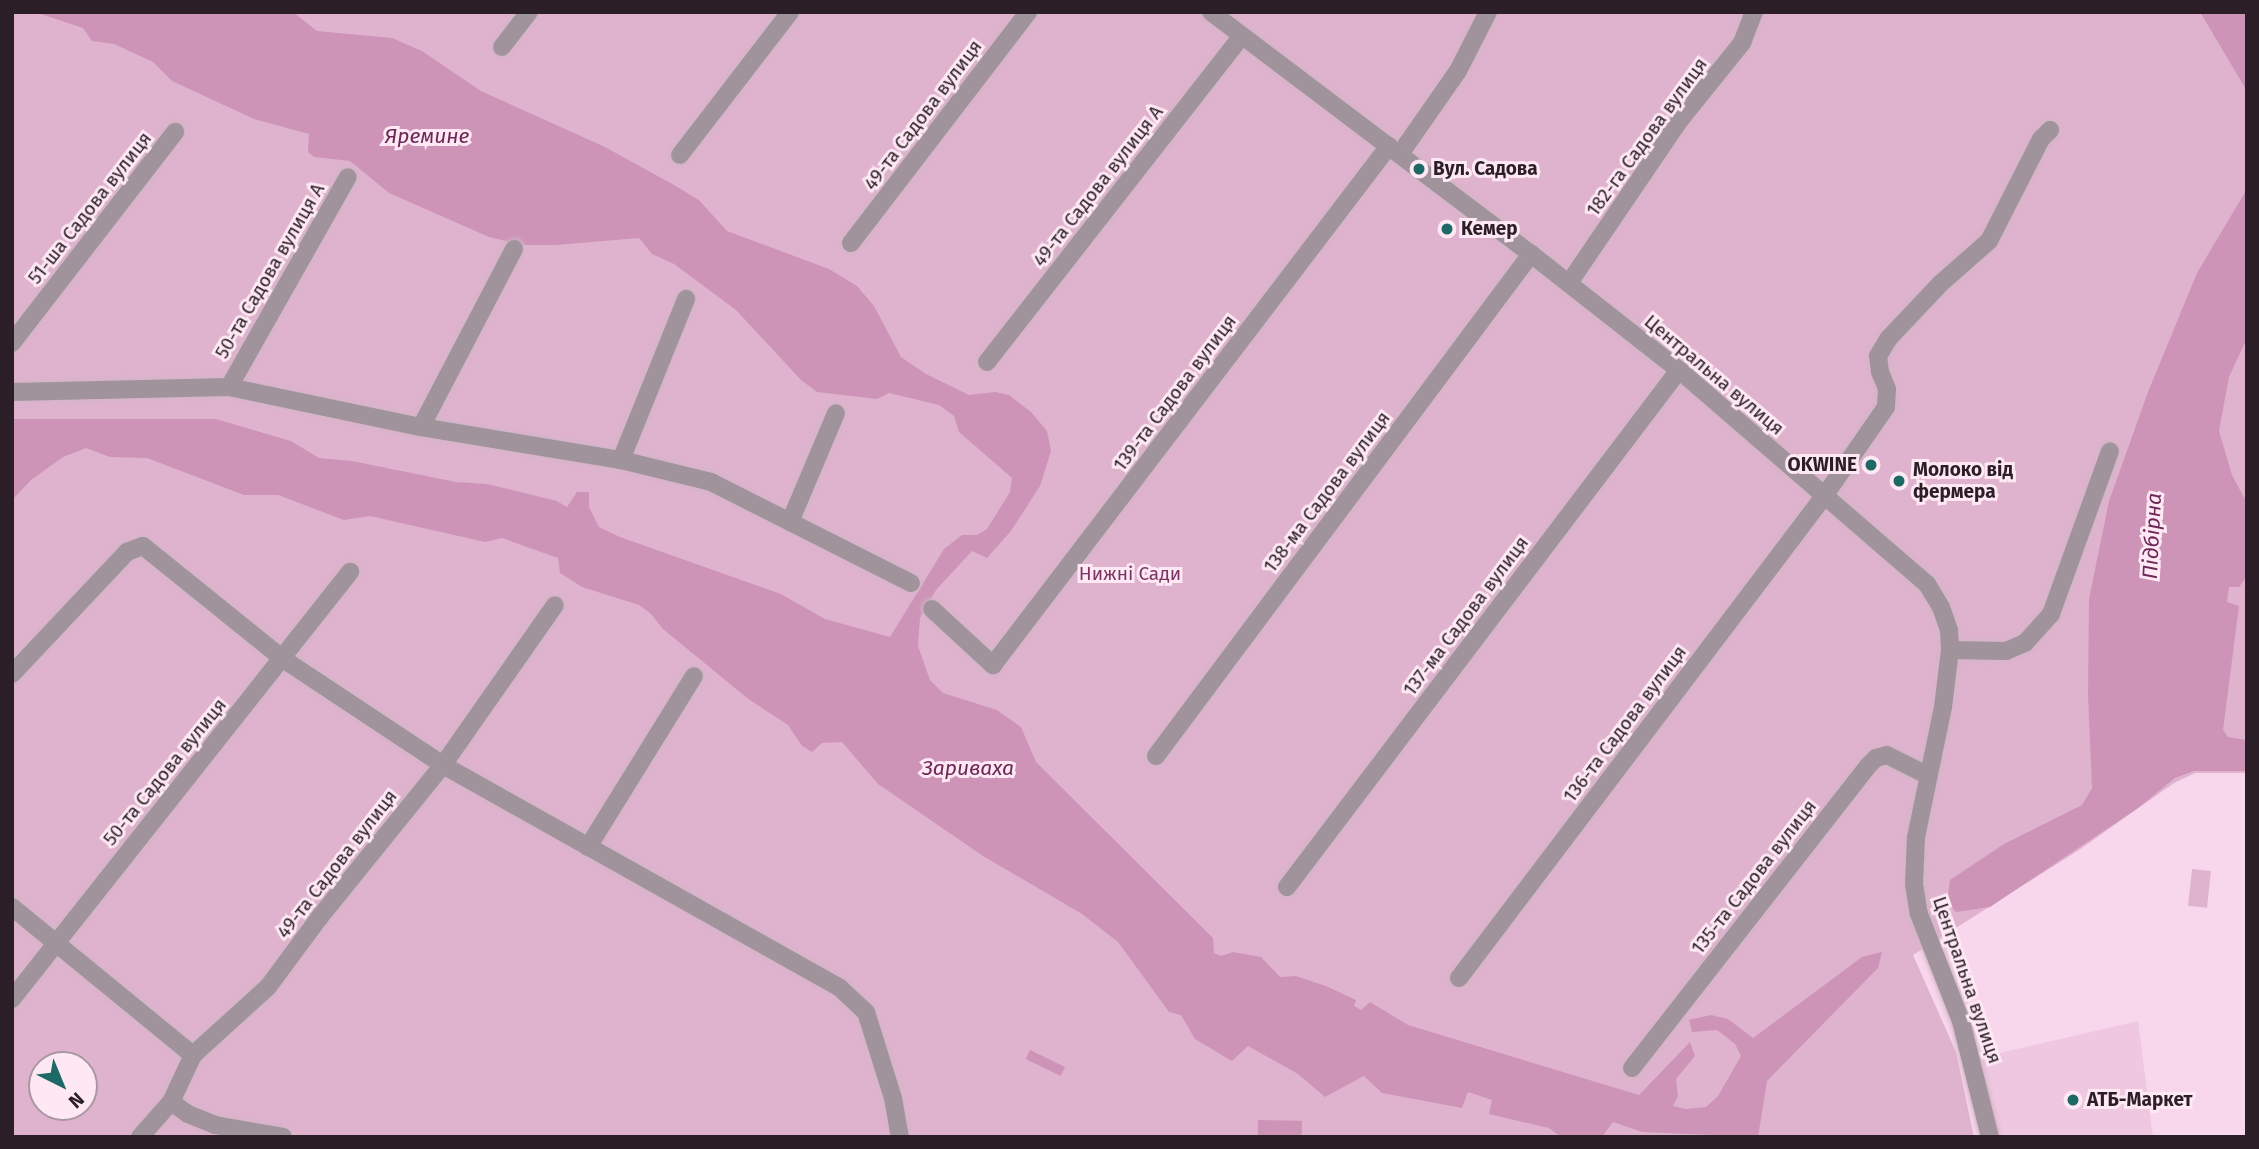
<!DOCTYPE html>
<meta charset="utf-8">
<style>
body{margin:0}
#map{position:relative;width:2259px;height:1149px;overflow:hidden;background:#f8d6eb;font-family:"Fira Sans",sans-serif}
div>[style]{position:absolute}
.built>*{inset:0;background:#f0c7e0}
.green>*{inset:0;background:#dfb3ce;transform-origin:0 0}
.water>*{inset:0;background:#ce94b8;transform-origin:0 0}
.roads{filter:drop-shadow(0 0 2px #d3b5c8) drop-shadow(0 0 2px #d3b5c8)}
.minor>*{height:18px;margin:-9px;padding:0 9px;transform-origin:9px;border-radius:9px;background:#a1939b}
.tertiary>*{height:18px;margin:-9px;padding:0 9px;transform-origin:9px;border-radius:9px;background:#a1939b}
.dots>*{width:19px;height:19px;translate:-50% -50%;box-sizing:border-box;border:4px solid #fde8f4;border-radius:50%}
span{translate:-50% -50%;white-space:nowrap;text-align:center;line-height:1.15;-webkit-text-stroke:6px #fde8f4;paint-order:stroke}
.street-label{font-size:19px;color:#2b1e26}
.poi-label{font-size:19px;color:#2b1e26;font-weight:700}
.left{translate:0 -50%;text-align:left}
.right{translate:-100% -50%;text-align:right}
.park-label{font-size:19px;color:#7a3564}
.water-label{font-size:21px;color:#6c2757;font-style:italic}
.frame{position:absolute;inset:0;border:14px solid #2b1e26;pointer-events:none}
.north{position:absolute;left:28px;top:1051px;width:70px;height:70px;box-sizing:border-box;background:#fde8f4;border:2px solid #a997a2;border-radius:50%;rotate:137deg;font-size:19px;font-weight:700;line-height:28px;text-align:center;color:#2b1e26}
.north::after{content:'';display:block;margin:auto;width:24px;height:32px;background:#1d6966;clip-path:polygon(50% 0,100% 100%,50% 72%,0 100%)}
</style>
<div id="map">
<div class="built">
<i style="clip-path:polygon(2138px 1021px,2153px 1137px,1997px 1137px,1978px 1058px)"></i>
</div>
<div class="green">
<i style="clip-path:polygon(evenodd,12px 12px,2247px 12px,2247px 773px,2195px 773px,2174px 783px,2079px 850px,1913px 955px,1956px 1052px,1974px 1137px,12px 1137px,12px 12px,42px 1065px,84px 1065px,84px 1107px,42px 1107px,42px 1065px)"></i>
<i style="left:2192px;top:869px;width:19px;height:37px;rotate:6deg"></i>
</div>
<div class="water">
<i style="clip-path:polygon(35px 12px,293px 12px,317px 31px,392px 38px,422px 51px,481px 91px,605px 147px,674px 185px,699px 200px,727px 231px,829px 269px,857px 286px,874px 306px,901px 357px,926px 374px,969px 395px,995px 392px,1009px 395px,1031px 412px,1047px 431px,1051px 451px,1040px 486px,1011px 531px,987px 558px,972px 551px,936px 590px,920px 618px,918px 646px,930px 680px,943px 693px,997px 710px,1021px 727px,1036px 762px,1213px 938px,1214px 953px,1221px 956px,1233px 952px,1261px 957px,1280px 977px,1296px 976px,1326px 986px,1356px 1000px,1354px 1006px,1361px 1010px,1370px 1002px,1408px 1025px,1639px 1095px,1690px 1042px,1695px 1056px,1676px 1079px,1678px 1096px,1673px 1106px,1686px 1109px,1706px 1107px,1718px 1096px,1741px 1056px,1735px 1044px,1717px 1030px,1692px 1032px,1689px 1020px,1711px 1015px,1728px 1019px,1753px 1038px,1862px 957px,1882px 952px,1878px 968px,1767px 1081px,1758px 1137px,1642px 1132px,1613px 1122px,1602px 1137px,1561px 1137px,1549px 1128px,1489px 1114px,1492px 1100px,1468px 1092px,1462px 1108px,1382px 1093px,1364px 1076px,1325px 1097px,1298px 1074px,1248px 1046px,1232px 1061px,1195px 1039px,1181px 1015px,1169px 1012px,1118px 942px,1082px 914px,983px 856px,878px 784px,842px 742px,822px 743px,812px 752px,802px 746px,788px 725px,747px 698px,663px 629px,651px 614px,639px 605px,582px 587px,560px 573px,558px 558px,502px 538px,485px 542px,370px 516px,344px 520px,278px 495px,244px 495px,147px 458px,110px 457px,86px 448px,63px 457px,31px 480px,12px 500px,12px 419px,216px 419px,291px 441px,319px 458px,352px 461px,456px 482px,487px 484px,557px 501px,567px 507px,577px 492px,589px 492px,589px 507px,599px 527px,620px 537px,781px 594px,825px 619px,890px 637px,944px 549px,962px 535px,977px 535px,987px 529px,1010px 492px,1012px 478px,959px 432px,954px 416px,939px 405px,889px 393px,877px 399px,817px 392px,801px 380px,736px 310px,674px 264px,652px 254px,639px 238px,556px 245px,523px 245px,489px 237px,389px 193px,350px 161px,314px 157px,308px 152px,309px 134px,254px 119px,172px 81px,153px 62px,114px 44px,92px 41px,83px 28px)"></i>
<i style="clip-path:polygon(2200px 12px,2247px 12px,2247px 91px)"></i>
<i style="clip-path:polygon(2247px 189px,2247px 338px,2229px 377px,2219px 431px,2232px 475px,2247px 503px,2247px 576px,2239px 587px,2229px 587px,2227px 602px,2239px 606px,2223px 730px,2228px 737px,2247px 740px,2247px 771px,2194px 771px,2175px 778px,2138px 808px,1990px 907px,1956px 912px,1947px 901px,1950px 880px,2004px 844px,2082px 805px,2092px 788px,2088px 695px,2089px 599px,2109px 501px,2148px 392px,2197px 273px)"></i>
<i style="left:1030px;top:1050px;width:39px;height:10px;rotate:26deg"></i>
<i style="left:1258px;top:1120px;width:44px;height:15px;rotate:1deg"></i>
</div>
<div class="roads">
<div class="minor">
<i style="left:502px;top:47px;width:44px;rotate:-52.4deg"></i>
<i style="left:1400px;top:154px;width:101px;rotate:-55.1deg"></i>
<i style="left:1458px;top:71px;width:66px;rotate:-63deg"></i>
<i style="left:680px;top:155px;width:180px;rotate:-52.4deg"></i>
<i style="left:851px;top:243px;width:291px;rotate:-52.5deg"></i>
<i style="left:1569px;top:283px;width:196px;rotate:-55.8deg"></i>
<i style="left:1679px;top:121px;width:100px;rotate:-51.1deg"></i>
<i style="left:1742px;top:43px;width:33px;rotate:-69deg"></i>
<i style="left:12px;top:343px;width:267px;rotate:-52.3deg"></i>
<i style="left:987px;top:362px;width:414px;rotate:-52deg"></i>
<i style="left:229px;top:387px;width:241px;rotate:-60.5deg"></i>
<i style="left:12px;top:392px;width:217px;rotate:-1.3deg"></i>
<i style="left:229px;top:387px;width:196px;rotate:11.8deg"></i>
<i style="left:421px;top:427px;width:203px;rotate:9.4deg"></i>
<i style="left:621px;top:460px;width:93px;rotate:13.7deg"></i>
<i style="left:711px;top:482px;width:224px;rotate:26.8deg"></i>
<i style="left:421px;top:427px;width:201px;rotate:-62.4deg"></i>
<i style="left:621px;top:460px;width:174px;rotate:-68deg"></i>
<i style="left:790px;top:522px;width:118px;rotate:-67.1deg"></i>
<i style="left:932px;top:609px;width:83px;rotate:42.6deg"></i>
<i style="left:993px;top:665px;width:653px;rotate:-52.66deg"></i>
<i style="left:1950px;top:650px;width:56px;rotate:1deg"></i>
<i style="left:2006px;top:651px;width:21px;rotate:-23deg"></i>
<i style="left:2025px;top:643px;width:39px;rotate:-48deg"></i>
<i style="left:2051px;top:614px;width:173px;rotate:-70.1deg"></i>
<i style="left:12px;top:674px;width:168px;rotate:-46.7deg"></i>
<i style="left:127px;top:552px;width:17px;rotate:-21deg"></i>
<i style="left:143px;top:546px;width:180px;rotate:38.9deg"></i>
<i style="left:283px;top:659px;width:192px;rotate:33.5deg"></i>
<i style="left:443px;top:765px;width:455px;rotate:29.3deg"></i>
<i style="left:840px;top:988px;width:35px;rotate:43deg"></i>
<i style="left:866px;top:1012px;width:90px;rotate:72.6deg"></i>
<i style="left:893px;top:1098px;width:40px;rotate:80deg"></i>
<i style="left:1156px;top:756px;width:627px;rotate:-53.24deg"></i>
<i style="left:588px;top:847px;width:201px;rotate:-58.2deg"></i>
<i style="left:1287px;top:887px;width:649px;rotate:-52.83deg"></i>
<i style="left:12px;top:907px;width:234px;rotate:39.3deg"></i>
<i style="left:1459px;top:978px;width:606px;rotate:-52.85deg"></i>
<i style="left:1825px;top:495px;width:107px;rotate:-55.3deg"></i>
<i style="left:1886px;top:407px;width:18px;rotate:-87deg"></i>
<i style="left:1887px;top:389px;width:18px;rotate:-112deg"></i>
<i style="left:1880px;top:372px;width:16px;rotate:-97deg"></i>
<i style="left:1878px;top:356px;width:21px;rotate:-59deg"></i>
<i style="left:1889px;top:338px;width:74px;rotate:-46.6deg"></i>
<i style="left:1940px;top:284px;width:65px;rotate:-41.3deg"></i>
<i style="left:1989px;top:241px;width:114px;rotate:-63deg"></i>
<i style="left:2041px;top:139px;width:13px;rotate:-45deg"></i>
<i style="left:12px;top:999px;width:545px;rotate:-51.64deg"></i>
<i style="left:1632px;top:1068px;width:383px;rotate:-52deg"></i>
<i style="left:1868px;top:766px;width:11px;rotate:-45deg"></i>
<i style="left:1876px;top:758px;width:11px;rotate:-15deg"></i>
<i style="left:1887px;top:755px;width:45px;rotate:26.6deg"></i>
<i style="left:171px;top:1102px;width:21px;rotate:35deg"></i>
<i style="left:188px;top:1114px;width:29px;rotate:22deg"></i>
<i style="left:215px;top:1125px;width:69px;rotate:10deg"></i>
<i style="left:140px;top:1137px;width:47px;rotate:-48.5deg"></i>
<i style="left:171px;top:1102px;width:52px;rotate:-64.9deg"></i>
<i style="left:193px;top:1055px;width:101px;rotate:-42.2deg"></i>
<i style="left:268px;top:987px;width:86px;rotate:-53.5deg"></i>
<i style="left:319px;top:918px;width:197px;rotate:-51deg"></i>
<i style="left:443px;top:765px;width:195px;rotate:-55deg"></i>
</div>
<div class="tertiary">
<i style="left:1211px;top:12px;width:401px;rotate:37.1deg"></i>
<i style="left:1531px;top:254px;width:188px;rotate:38.1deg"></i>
<i style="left:1679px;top:370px;width:328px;rotate:40.8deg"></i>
<i style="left:1927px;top:584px;width:27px;rotate:59deg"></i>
<i style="left:1941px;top:607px;width:24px;rotate:71deg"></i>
<i style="left:1949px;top:630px;width:20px;rotate:87deg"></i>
<i style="left:1950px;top:650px;width:57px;rotate:97deg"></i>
<i style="left:1943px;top:707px;width:133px;rotate:101.7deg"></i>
<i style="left:1916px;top:837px;width:47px;rotate:92.4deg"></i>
<i style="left:1914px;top:884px;width:30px;rotate:81deg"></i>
<i style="left:1919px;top:914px;width:115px;rotate:68.6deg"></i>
<i style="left:1961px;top:1021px;width:120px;rotate:76deg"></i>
</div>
</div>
<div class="dots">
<i style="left:1419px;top:169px;background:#1d6966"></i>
<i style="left:1447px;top:229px;background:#1d6966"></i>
<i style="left:1871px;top:465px;background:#1d6966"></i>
<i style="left:1899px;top:481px;background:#1d6966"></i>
<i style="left:2073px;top:1100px;background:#1d6966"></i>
</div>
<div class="street-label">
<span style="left:923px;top:115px;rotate:-53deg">49-та Садова вулиця</span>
<span style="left:1647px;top:137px;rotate:-54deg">182-га Садова вулиця</span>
<span style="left:1098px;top:186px;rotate:-52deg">49-та Садова вулиця А</span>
<span style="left:90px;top:208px;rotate:-52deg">51-ша Садова вулиця</span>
<span style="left:270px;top:271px;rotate:-60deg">50-та Садова вулиця А</span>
<span style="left:1714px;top:375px;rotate:40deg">Центральна вулиця</span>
<span style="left:1175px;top:393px;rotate:-53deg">139-та Садова вулиця</span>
<span style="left:1327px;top:492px;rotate:-53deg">138-ма Садова вулиця</span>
<span style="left:1466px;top:616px;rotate:-53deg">137-ма Садова вулиця</span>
<span style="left:1625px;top:724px;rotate:-53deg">136-та Садова вулиця</span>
<span style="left:165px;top:772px;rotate:-51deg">50-та Садова вулиця</span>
<span style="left:337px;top:864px;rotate:-52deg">49-та Садова вулиця</span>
<span style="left:1754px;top:877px;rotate:-52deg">135-та Садова вулиця</span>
<span style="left:1967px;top:980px;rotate:71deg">Центральна вулиця</span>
</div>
<div class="poi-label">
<span class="left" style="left:1433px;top:169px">Вул. Садова</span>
<span class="left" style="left:1461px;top:229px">Кемер</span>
<span class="right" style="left:1857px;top:465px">OKWINE</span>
<span class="left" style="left:1913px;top:481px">Молоко від<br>фермера</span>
<span class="left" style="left:2087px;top:1100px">АТБ-Маркет</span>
</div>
<div class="park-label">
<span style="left:1130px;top:574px">Нижні Сади</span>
</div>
<div class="water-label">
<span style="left:427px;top:136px">Яремине</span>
<span style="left:2152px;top:536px;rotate:-87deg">Підбірна</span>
<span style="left:968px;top:768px">Зариваха</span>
</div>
<div class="frame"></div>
<div class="north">N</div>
</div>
